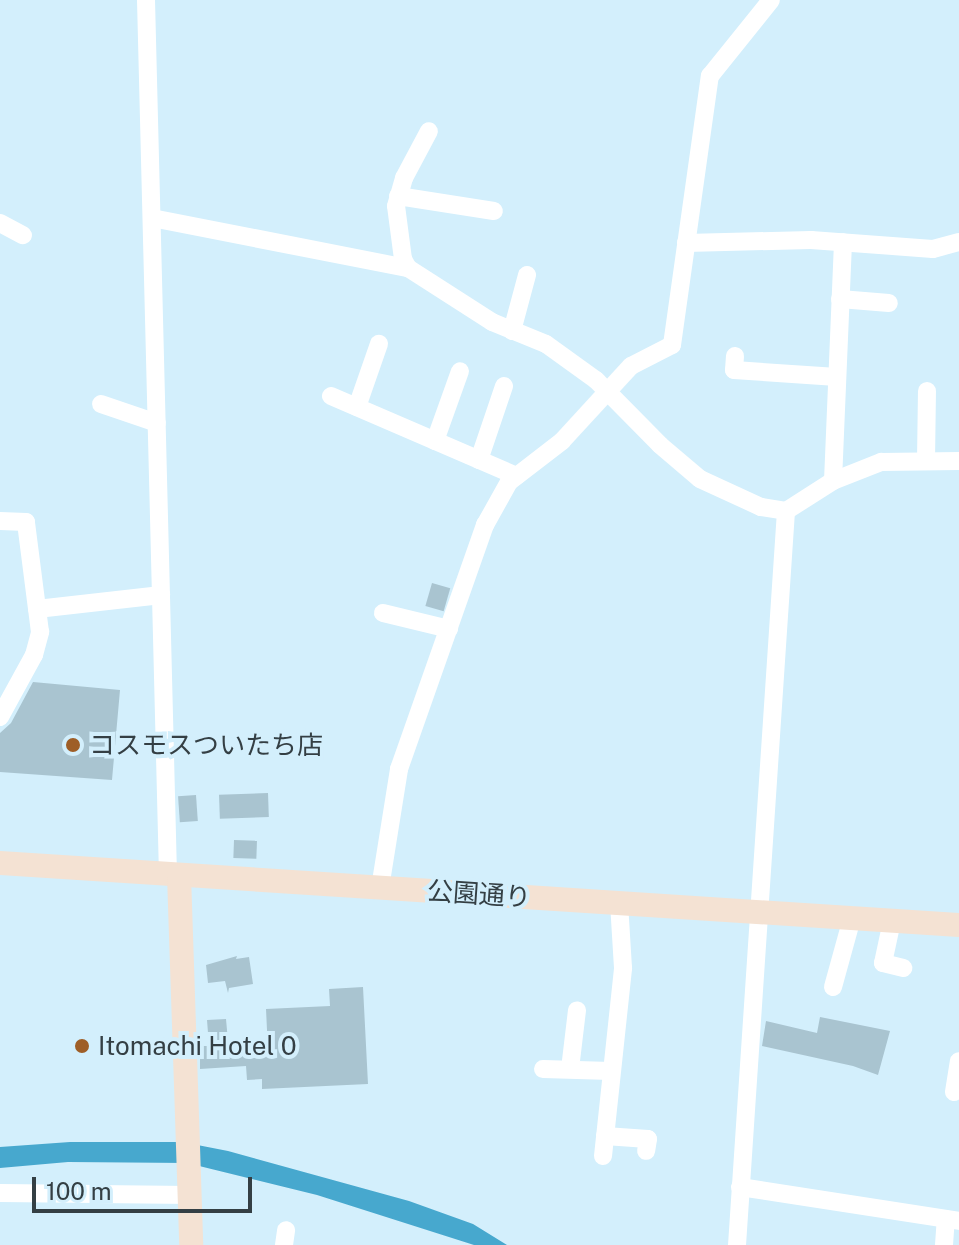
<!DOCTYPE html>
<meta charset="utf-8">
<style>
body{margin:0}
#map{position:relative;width:959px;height:1245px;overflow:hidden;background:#d3effc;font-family:"Public Sans","Noto Sans JP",sans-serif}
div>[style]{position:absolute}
.water>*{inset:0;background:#47a8ce}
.building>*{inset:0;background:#a9c4d0;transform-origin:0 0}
.street>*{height:18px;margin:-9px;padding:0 9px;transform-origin:9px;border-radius:9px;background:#fff}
.secondary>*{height:24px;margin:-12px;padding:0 12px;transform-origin:12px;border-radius:12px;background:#f4e2d3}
.dots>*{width:22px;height:22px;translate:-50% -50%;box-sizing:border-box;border:4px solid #d3effc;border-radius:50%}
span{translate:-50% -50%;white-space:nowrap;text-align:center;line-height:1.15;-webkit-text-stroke:8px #d3effc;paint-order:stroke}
.poi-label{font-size:26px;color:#343f44}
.left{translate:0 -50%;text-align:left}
.street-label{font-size:26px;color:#343f44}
.scale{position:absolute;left:32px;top:1177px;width:220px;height:36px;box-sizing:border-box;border:4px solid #343f44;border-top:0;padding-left:10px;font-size:24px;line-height:28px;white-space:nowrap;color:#343f44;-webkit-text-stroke:6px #d3effc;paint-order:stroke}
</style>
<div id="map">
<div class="water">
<i style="clip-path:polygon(70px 1142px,182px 1142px,228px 1151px,409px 1201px,473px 1224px,507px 1245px,474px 1245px,317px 1195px,187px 1163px,68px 1162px,0 1168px,0 1147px)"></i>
</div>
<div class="building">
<i style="left:432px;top:583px;width:19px;height:24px;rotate:16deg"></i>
<i style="clip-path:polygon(33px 682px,120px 690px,112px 780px,0 772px,0 733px,11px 723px)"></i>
<i style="left:268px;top:793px;width:24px;height:49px;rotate:88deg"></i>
<i style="left:196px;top:795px;width:26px;height:18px;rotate:86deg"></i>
<i style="left:234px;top:840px;width:23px;height:18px;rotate:2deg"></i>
<i style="clip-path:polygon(237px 956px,236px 959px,249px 957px,253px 984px,229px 988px,228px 993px,225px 981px,208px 983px,206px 965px)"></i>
<i style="clip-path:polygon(363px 987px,368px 1084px,262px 1089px,262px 1079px,247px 1080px,246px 1066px,200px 1069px,200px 1046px,209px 1046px,207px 1020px,226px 1019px,229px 1052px,268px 1051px,266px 1009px,330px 1006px,329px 989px)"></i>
<i style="clip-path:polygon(820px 1017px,890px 1031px,878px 1075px,853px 1066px,762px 1046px,766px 1021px,817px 1033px)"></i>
</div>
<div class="street">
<i style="left:146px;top:0;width:874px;rotate:88.56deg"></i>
<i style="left:398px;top:196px;width:97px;rotate:8.9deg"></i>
<i style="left:152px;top:218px;width:261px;rotate:11.1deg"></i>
<i style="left:408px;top:268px;width:100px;rotate:32.7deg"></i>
<i style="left:492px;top:322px;width:58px;rotate:22.2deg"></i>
<i style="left:546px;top:344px;width:62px;rotate:35.8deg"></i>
<i style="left:596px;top:380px;width:91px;rotate:45.4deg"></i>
<i style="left:660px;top:445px;width:52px;rotate:40.4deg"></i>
<i style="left:700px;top:479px;width:67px;rotate:24.7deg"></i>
<i style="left:761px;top:507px;width:25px;rotate:9deg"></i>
<i style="left:786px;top:511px;width:56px;rotate:-32.6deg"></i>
<i style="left:833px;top:481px;width:52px;rotate:-21.6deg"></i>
<i style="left:881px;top:462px;width:78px;rotate:-0.7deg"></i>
<i style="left:0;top:223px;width:26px;rotate:28deg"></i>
<i style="left:686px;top:243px;width:125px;rotate:-1.4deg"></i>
<i style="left:811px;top:240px;width:122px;rotate:4.2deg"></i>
<i style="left:933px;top:249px;width:27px;rotate:-15deg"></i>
<i style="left:408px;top:268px;width:10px;rotate:-119deg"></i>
<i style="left:403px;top:259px;width:53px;rotate:-97.5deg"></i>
<i style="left:396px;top:206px;width:29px;rotate:-74deg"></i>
<i style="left:404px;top:178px;width:53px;rotate:-62deg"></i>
<i style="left:840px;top:299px;width:49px;rotate:4.7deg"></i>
<i style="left:512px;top:331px;width:58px;rotate:-75deg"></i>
<i style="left:735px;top:356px;width:14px;rotate:94deg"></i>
<i style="left:734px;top:370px;width:103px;rotate:3.9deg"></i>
<i style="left:331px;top:396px;width:202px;rotate:23.3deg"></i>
<i style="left:101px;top:404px;width:59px;rotate:18.7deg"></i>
<i style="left:357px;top:407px;width:67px;rotate:-70.8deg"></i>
<i style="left:435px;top:441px;width:74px;rotate:-70.3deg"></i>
<i style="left:479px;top:460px;width:78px;rotate:-71.3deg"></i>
<i style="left:926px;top:461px;width:70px;rotate:-89.2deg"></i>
<i style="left:833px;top:481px;width:239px;rotate:-87.6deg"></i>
<i style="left:37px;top:609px;width:125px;rotate:-6.4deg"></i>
<i style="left:383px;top:613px;width:68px;rotate:13.6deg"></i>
<i style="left:0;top:717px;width:71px;rotate:-61.3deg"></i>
<i style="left:34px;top:655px;width:24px;rotate:-75deg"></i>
<i style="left:40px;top:632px;width:111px;rotate:-97.3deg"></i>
<i style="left:26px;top:522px;width:26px;rotate:-178deg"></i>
<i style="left:380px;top:888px;width:121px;rotate:-80.9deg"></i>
<i style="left:399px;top:769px;width:259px;rotate:-70.6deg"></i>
<i style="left:485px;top:525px;width:49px;rotate:-60.8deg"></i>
<i style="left:509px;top:482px;width:67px;rotate:-37.7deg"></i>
<i style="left:562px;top:441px;width:102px;rotate:-47.4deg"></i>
<i style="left:631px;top:366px;width:46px;rotate:-27.1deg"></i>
<i style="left:672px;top:345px;width:272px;rotate:-82deg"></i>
<i style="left:710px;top:76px;width:97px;rotate:-51.2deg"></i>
<i style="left:892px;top:921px;width:43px;rotate:102.1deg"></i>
<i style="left:883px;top:963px;width:21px;rotate:14deg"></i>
<i style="left:833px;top:987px;width:72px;rotate:-74.6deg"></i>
<i style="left:543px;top:1069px;width:68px;rotate:1.7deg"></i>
<i style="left:570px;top:1069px;width:59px;rotate:-83.2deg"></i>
<i style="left:954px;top:1092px;width:31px;rotate:-81deg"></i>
<i style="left:605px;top:1136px;width:43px;rotate:4deg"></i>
<i style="left:648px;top:1139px;width:12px;rotate:99deg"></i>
<i style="left:603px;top:1156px;width:189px;rotate:-83.9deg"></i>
<i style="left:623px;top:968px;width:65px;rotate:-93.5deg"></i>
<i style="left:740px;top:1187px;width:222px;rotate:8.8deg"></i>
<i style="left:0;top:1193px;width:191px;rotate:0.6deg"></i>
<i style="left:284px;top:1245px;width:15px;rotate:-82deg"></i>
<i style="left:737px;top:1245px;width:736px;rotate:-86.18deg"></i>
<i style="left:944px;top:1245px;width:26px;rotate:-86deg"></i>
</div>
<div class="secondary">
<i style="left:0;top:863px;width:961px;rotate:3.7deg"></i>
<i style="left:179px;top:875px;width:370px;rotate:88.1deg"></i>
</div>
<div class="dots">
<i style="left:73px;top:745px;background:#9e5e27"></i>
<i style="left:82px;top:1046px;background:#9e5e27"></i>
</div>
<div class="poi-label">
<span class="left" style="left:89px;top:745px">コスモスついたち店</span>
<span class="left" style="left:98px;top:1046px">Itomachi Hotel 0</span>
</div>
<div class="street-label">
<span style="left:479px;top:894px;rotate:4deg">公園通り</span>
</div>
<div class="scale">100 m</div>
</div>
